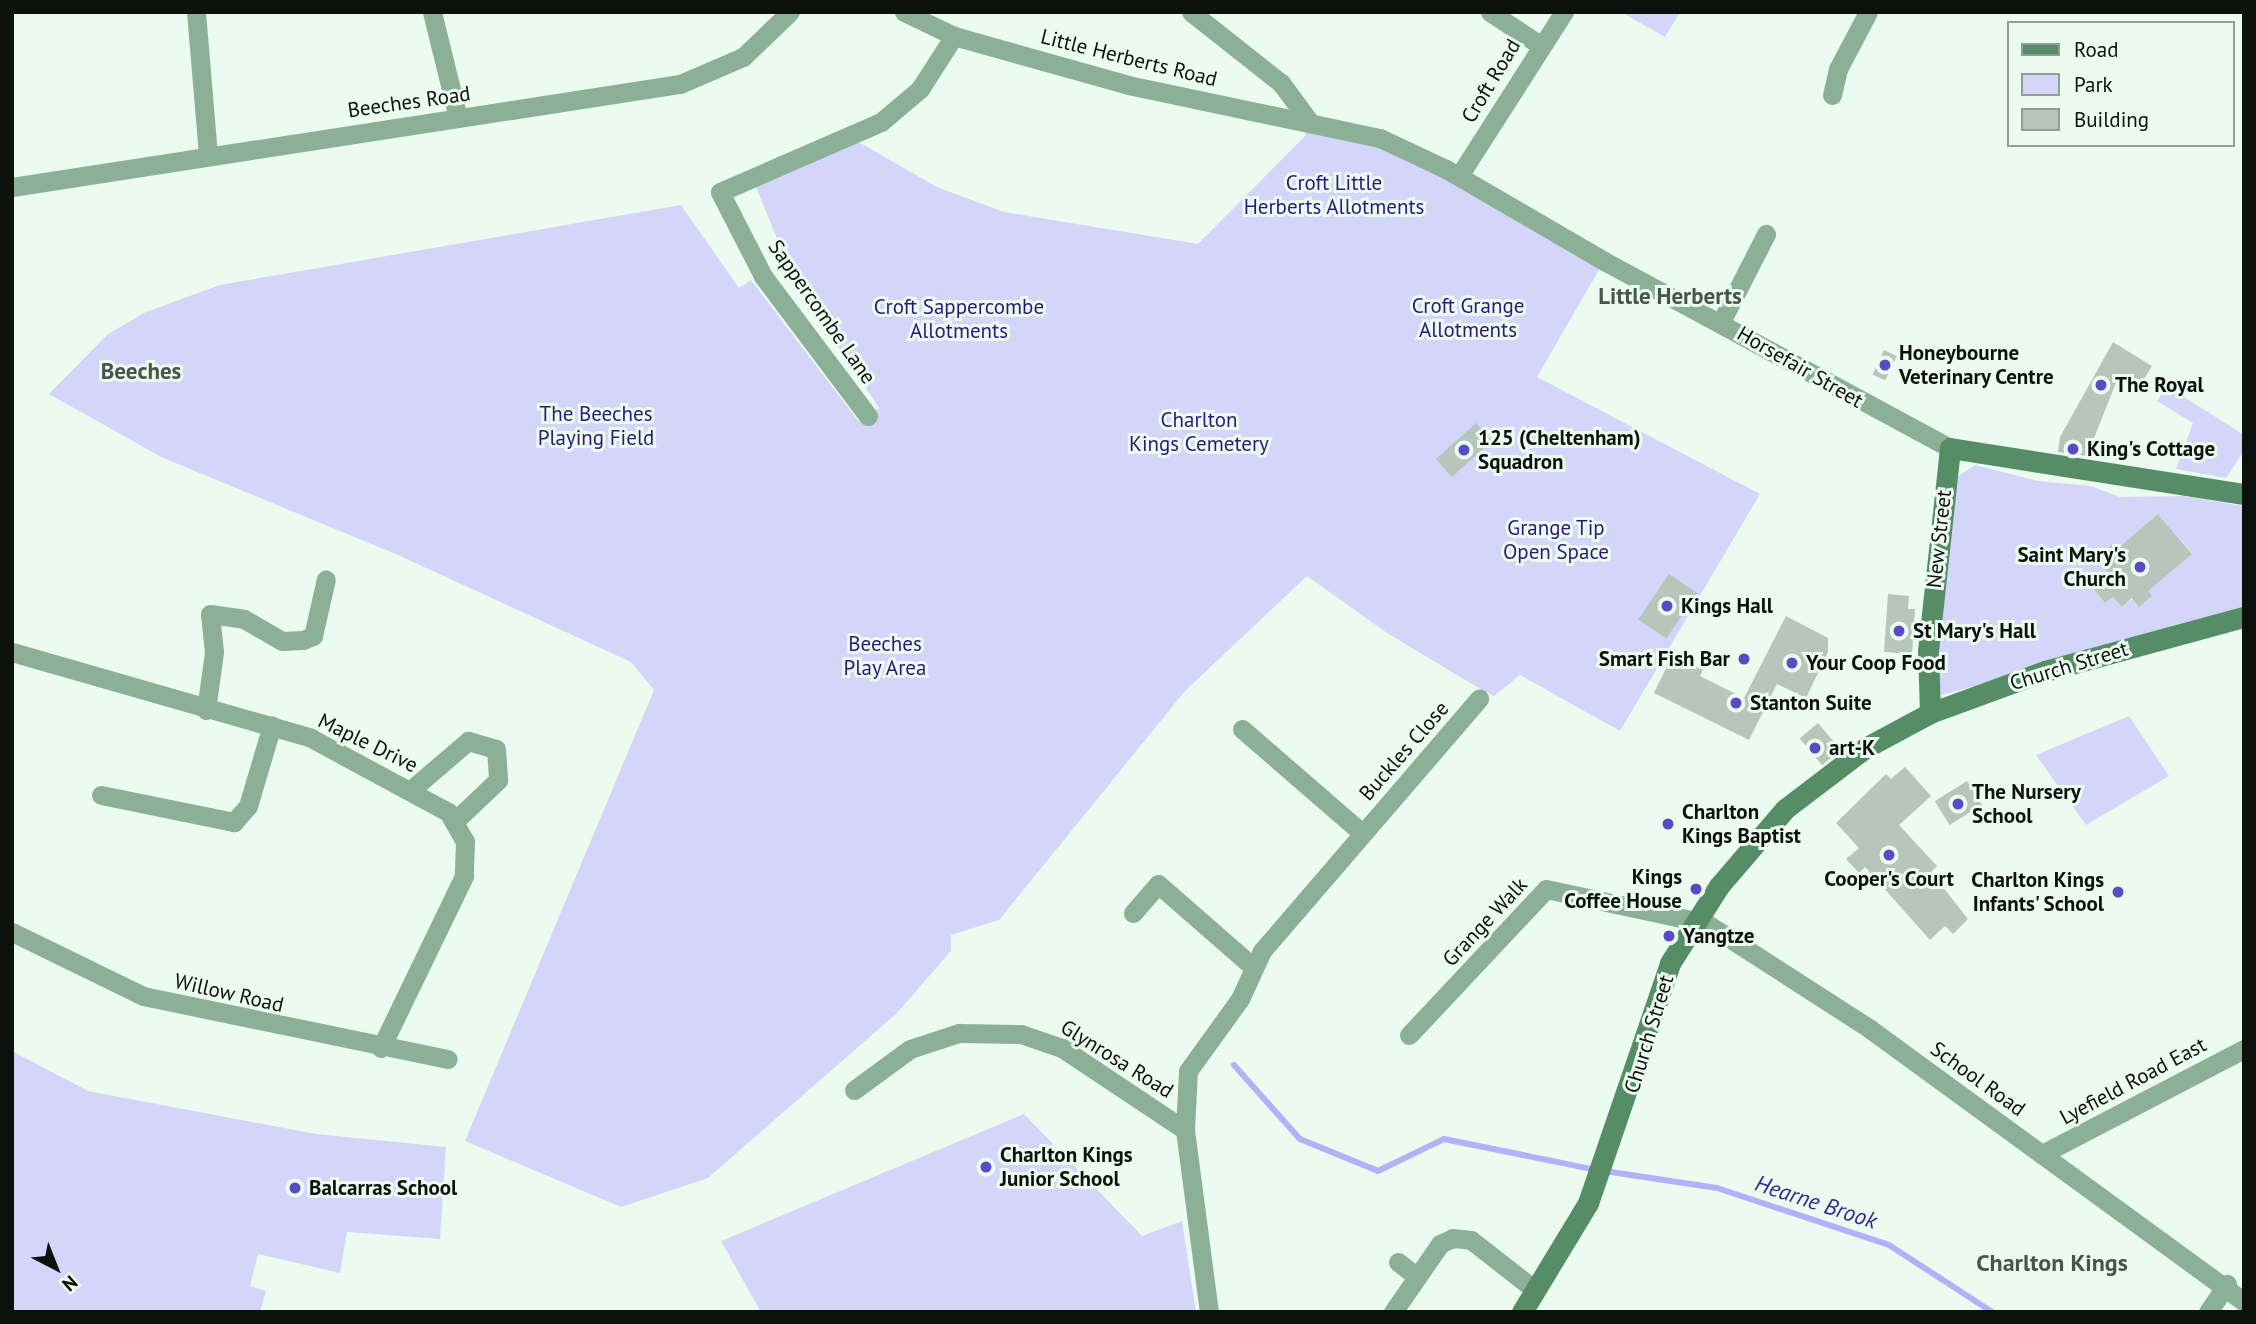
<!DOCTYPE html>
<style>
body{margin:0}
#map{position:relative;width:2256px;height:1324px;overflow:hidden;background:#ecfbef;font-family:"PT Sans",sans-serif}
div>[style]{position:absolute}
.green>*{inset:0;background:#d4d6f9}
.stream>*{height:6px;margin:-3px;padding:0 3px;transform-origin:3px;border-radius:3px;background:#b1b2f8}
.building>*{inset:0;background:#b7c6bb;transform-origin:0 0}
.street>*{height:19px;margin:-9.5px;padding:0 9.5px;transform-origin:9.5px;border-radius:9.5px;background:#8cb095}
.secondary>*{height:21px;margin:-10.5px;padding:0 10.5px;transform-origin:10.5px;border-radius:10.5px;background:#568d66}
.dots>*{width:19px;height:19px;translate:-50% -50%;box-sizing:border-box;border:4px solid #ecfbef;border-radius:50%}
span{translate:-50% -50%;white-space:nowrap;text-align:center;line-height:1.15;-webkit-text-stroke:6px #ecfbef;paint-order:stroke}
.street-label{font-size:21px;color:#0c110d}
.park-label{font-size:21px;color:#2c1779}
.poi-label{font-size:21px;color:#0c110d;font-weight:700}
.left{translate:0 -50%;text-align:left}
.right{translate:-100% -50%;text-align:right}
.neighbourhood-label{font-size:23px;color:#48554b;font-weight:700}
.water-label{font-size:23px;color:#392a8b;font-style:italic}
.quarter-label{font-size:24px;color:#48554b;font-weight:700}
.frame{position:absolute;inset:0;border:14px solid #0c110d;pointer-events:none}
.legend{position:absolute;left:2007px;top:21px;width:228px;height:126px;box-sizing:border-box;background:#ecfbef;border:2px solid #929d95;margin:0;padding:9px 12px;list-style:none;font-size:21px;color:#0c110d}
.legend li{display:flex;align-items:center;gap:14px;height:35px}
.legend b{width:35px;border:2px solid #929d95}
.north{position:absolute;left:21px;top:1233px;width:70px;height:70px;-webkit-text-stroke:5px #ecfbef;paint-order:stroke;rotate:138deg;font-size:19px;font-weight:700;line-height:28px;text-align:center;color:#0c110d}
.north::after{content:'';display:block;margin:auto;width:24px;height:32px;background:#0c110d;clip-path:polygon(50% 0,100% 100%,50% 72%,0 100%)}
</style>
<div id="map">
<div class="green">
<i style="clip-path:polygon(1621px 12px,1680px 12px,1665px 37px)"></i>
<i style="clip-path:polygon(1309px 121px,1380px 138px,1604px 261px,1537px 377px,1760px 494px,1620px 731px,1520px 675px,1494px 696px,1485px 692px,1387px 633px,1307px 576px,1185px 691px,999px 920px,951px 935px,951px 951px,897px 1013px,708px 1178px,621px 1207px,465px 1141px,654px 690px,631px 662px,398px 555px,161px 457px,49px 394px,108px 334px,146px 312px,220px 285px,681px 205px,739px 288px,751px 280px,859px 422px,879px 408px,793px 278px,756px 187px,855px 140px,937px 187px,1004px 212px,1198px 244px,1305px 136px)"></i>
<i style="clip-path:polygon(2167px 386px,2244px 435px,2244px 451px,2226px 478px,2176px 469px,2193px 423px,2157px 401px)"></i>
<i style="clip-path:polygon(evenodd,1975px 465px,2038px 481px,2091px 486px,2120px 497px,2183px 496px,2244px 506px,2244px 612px,1942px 695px,1934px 689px,1951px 517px,1958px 476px,1975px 465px,2158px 514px,2192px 553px,2122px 607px,2113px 597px,2105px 603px,2093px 588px,2109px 574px,2096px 558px,2112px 544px,2117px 549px,2158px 514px)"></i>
<i style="clip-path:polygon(2129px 716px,2169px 776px,2086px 825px,2036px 755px)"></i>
<i style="clip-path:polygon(12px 1051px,88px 1091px,316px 1134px,446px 1147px,440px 1239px,347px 1232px,340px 1273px,258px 1254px,250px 1286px,266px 1291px,260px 1312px,12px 1312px)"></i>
<i style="clip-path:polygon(1024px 1114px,1142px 1236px,1182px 1221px,1196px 1312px,761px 1312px,721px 1241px)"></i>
</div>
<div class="stream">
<i style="left:1234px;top:1065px;width:99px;rotate:48.3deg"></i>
<i style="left:1300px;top:1139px;width:84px;rotate:22.3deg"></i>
<i style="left:1378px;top:1171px;width:73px;rotate:-25.9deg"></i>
<i style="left:1444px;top:1139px;width:151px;rotate:11.5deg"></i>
<i style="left:1611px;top:1172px;width:107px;rotate:8.6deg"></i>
<i style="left:1717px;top:1188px;width:181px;rotate:18.3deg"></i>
<i style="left:1889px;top:1245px;width:123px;rotate:33deg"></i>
</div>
<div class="building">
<i style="clip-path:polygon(2113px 342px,2152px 366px,2136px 392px,2117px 380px,2087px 456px,2058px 452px,2060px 437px)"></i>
<i style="left:1884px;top:350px;width:14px;height:27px;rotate:25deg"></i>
<i style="left:1476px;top:423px;width:24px;height:54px;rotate:48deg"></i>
<i style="clip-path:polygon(2158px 514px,2192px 554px,2148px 591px,2152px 596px,2139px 607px,2132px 598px,2122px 607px,2113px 597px,2105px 603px,2093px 588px,2109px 574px,2096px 559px,2112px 544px,2117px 549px)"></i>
<i style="left:1669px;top:574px;width:34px;height:55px;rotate:34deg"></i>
<i style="clip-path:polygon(1888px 594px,1909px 596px,1908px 609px,1915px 609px,1912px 654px,1884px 652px)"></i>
<i style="clip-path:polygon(1786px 616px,1828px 638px,1828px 652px,1806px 698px,1777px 684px,1749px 740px,1654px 693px,1673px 654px,1703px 670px,1700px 676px,1744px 698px)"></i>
<i style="left:1818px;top:723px;width:35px;height:24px;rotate:50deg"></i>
<i style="clip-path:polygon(1905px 767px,1931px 796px,1899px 825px,1937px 866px,1931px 872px,1968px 919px,1953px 934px,1945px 926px,1930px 940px,1865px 867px,1859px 873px,1846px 859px,1859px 848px,1836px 823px,1886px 774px,1891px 779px)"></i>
<i style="left:1967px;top:781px;width:28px;height:38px;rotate:58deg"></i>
</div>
<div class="street">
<i style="left:196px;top:12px;width:144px;rotate:85.2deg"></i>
<i style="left:432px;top:12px;width:109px;rotate:76.2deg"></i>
<i style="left:904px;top:12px;width:55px;rotate:25.6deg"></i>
<i style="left:954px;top:36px;width:181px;rotate:15.7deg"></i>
<i style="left:1128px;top:85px;width:258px;rotate:11.9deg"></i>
<i style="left:1380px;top:138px;width:73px;rotate:25.2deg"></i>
<i style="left:1446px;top:169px;width:183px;rotate:30.2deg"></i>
<i style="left:1604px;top:261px;width:393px;rotate:28.4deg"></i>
<i style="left:1191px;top:12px;width:115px;rotate:38.3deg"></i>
<i style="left:1281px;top:83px;width:47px;rotate:53.6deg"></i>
<i style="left:1490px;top:12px;width:60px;rotate:33.4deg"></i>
<i style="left:1832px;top:95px;width:27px;rotate:-77deg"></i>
<i style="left:1838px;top:69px;width:64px;rotate:-62.2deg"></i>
<i style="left:1459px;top:176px;width:195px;rotate:-57.4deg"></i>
<i style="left:12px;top:187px;width:676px;rotate:-8.77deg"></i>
<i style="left:680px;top:84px;width:69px;rotate:-23.2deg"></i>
<i style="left:743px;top:57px;width:65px;rotate:-43.8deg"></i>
<i style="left:1721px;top:322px;width:99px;rotate:-62.9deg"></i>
<i style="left:868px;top:416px;width:175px;rotate:-126.9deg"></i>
<i style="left:763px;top:276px;width:94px;rotate:-117.1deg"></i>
<i style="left:720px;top:192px;width:176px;rotate:-23.5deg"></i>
<i style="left:881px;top:122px;width:51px;rotate:-40.2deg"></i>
<i style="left:920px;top:89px;width:63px;rotate:-57.3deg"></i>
<i style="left:12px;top:652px;width:311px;rotate:16deg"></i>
<i style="left:311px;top:738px;width:156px;rotate:28.4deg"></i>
<i style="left:448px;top:812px;width:34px;rotate:60deg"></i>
<i style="left:465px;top:841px;width:35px;rotate:92deg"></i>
<i style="left:464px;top:876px;width:191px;rotate:115.8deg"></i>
<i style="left:206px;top:710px;width:59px;rotate:-82.1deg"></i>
<i style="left:214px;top:652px;width:38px;rotate:-96deg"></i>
<i style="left:210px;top:614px;width:34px;rotate:8deg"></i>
<i style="left:244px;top:619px;width:44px;rotate:30.1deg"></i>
<i style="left:282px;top:641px;width:21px;rotate:-3deg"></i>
<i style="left:303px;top:640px;width:11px;rotate:-22deg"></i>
<i style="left:313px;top:636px;width:58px;rotate:-77.2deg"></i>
<i style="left:1242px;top:729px;width:159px;rotate:40.9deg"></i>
<i style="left:412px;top:789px;width:74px;rotate:-40.6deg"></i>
<i style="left:468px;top:741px;width:29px;rotate:16deg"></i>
<i style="left:496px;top:749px;width:31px;rotate:86deg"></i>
<i style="left:498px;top:780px;width:58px;rotate:136.4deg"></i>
<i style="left:101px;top:795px;width:136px;rotate:11.5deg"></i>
<i style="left:234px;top:822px;width:21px;rotate:-49deg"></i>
<i style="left:248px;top:806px;width:84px;rotate:-73.5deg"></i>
<i style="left:1133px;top:913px;width:38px;rotate:-49deg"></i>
<i style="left:1158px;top:884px;width:126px;rotate:41.1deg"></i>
<i style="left:1698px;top:918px;width:205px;rotate:32.8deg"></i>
<i style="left:1870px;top:1029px;width:463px;rotate:36.1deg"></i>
<i style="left:12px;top:932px;width:146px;rotate:26deg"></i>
<i style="left:143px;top:996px;width:311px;rotate:11.7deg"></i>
<i style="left:1409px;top:1035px;width:200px;rotate:-46.8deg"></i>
<i style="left:1546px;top:889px;width:152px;rotate:12.1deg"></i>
<i style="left:854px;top:1090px;width:69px;rotate:-36.2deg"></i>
<i style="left:910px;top:1049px;width:52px;rotate:-18.1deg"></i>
<i style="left:959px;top:1033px;width:62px;rotate:0.9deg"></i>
<i style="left:1021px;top:1034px;width:43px;rotate:18.9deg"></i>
<i style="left:1062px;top:1048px;width:148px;rotate:33.7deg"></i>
<i style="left:1185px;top:1130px;width:184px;rotate:82.5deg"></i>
<i style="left:1185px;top:1130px;width:59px;rotate:-87.1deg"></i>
<i style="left:1188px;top:1071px;width:89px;rotate:-54.2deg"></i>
<i style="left:1240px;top:999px;width:53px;rotate:-65.4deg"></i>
<i style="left:1262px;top:951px;width:333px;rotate:-49.3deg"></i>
<i style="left:2044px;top:1153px;width:225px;rotate:-27.5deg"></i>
<i style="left:1398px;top:1262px;width:24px;rotate:38deg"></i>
<i style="left:1393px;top:1312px;width:83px;rotate:-55.3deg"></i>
<i style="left:1440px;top:1244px;width:14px;rotate:-25deg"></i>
<i style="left:1453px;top:1238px;width:18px;rotate:6deg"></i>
<i style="left:1471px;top:1240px;width:81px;rotate:38deg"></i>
<i style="left:2208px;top:1312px;width:34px;rotate:-56deg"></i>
</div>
<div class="secondary">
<i style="left:1930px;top:713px;width:62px;rotate:-91.8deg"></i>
<i style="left:1928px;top:651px;width:204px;rotate:-83.8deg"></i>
<i style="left:1950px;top:448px;width:298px;rotate:8.9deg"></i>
<i style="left:1522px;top:1312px;width:127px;rotate:-58.8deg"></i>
<i style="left:1588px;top:1203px;width:254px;rotate:-71.1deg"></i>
<i style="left:1670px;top:963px;width:91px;rotate:-57.5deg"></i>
<i style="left:1719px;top:886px;width:101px;rotate:-49.4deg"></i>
<i style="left:1785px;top:809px;width:101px;rotate:-37.3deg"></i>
<i style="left:1865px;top:748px;width:74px;rotate:-28.3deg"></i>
<i style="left:1930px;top:713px;width:122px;rotate:-20.1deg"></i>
<i style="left:2045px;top:671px;width:206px;rotate:-15.2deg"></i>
</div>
<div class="dots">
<i style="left:1885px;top:365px;background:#594bc4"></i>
<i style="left:2101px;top:385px;background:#594bc4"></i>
<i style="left:2073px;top:449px;background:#594bc4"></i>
<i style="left:1464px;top:450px;background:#594bc4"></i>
<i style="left:2140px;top:567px;background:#594bc4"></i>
<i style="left:1667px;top:606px;background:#594bc4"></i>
<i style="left:1899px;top:631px;background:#594bc4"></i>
<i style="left:1744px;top:659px;background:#594bc4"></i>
<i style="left:1792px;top:663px;background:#594bc4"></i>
<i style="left:1736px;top:703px;background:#594bc4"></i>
<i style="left:1815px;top:748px;background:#594bc4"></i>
<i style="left:1958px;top:804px;background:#594bc4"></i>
<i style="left:1668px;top:824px;background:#594bc4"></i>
<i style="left:1889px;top:855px;background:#594bc4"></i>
<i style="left:1696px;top:889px;background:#594bc4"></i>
<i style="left:2118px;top:892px;background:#594bc4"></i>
<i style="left:1669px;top:936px;background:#594bc4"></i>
<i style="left:986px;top:1167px;background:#594bc4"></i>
<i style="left:295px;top:1188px;background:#594bc4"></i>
</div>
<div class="street-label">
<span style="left:1129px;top:58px;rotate:14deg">Little Herberts Road</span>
<span style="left:1491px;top:81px;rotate:-59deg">Croft Road</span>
<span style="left:409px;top:102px;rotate:-8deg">Beeches Road</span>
<span style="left:822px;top:312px;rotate:55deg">Sappercombe Lane</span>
<span style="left:1800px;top:367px;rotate:30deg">Horsefair Street</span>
<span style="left:1939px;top:539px;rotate:-84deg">New Street</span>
<span style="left:2069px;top:666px;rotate:-17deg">Church Street</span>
<span style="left:368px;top:743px;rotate:26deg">Maple Drive</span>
<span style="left:1404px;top:751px;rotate:-49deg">Buckles Close</span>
<span style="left:1485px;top:922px;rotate:-47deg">Grange Walk</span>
<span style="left:229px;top:993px;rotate:13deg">Willow Road</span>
<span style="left:1649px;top:1034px;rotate:-73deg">Church Street</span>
<span style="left:1117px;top:1059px;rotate:32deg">Glynrosa Road</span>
<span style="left:1978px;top:1079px;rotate:36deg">School Road</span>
<span style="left:2133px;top:1081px;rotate:-28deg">Lyefield Road East</span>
</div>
<div class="park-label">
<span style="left:1334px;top:195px">Croft Little<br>Herberts Allotments</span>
<span style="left:1468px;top:318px">Croft Grange<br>Allotments</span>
<span style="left:959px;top:319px">Croft Sappercombe<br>Allotments</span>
<span style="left:596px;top:426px">The Beeches<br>Playing Field</span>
<span style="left:1199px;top:432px">Charlton<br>Kings Cemetery</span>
<span style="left:1556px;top:540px">Grange Tip<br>Open Space</span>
<span style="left:885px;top:656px">Beeches<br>Play Area</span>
</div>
<div class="poi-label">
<span class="left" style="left:1899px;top:365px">Honeybourne<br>Veterinary Centre</span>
<span class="left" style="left:2115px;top:385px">The Royal</span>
<span class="left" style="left:1478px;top:450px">125 (Cheltenham)<br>Squadron</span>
<span class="left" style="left:2087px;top:449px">King's Cottage</span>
<span class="right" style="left:2126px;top:567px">Saint Mary's<br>Church</span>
<span class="left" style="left:1681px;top:606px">Kings Hall</span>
<span class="left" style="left:1913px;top:631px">St Mary's Hall</span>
<span class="right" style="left:1730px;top:659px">Smart Fish Bar</span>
<span class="left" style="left:1806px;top:663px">Your Coop Food</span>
<span class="left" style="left:1750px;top:703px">Stanton Suite</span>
<span class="left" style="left:1829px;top:748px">art-K</span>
<span class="left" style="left:1972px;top:804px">The Nursery<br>School</span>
<span class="left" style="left:1682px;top:824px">Charlton<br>Kings Baptist</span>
<span class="right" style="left:1682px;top:889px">Kings<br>Coffee House</span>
<span style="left:1889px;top:879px">Cooper's Court</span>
<span class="right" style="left:2104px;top:892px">Charlton Kings<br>Infants' School</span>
<span class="left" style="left:1683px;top:936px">Yangtze</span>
<span class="left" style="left:1000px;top:1167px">Charlton Kings<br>Junior School</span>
<span class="left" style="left:309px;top:1188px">Balcarras School</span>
</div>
<div class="neighbourhood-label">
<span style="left:1670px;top:296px">Little Herberts</span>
<span style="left:141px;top:371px">Beeches</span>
</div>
<div class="water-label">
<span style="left:1816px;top:1202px;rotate:18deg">Hearne Brook</span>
</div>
<div class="quarter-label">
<span style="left:2052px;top:1263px">Charlton Kings</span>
</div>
<div class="frame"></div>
<ul class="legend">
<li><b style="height:9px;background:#568d66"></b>Road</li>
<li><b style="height:19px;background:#d4d6f9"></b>Park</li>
<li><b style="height:19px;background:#b7c6bb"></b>Building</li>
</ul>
<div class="north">N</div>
</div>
